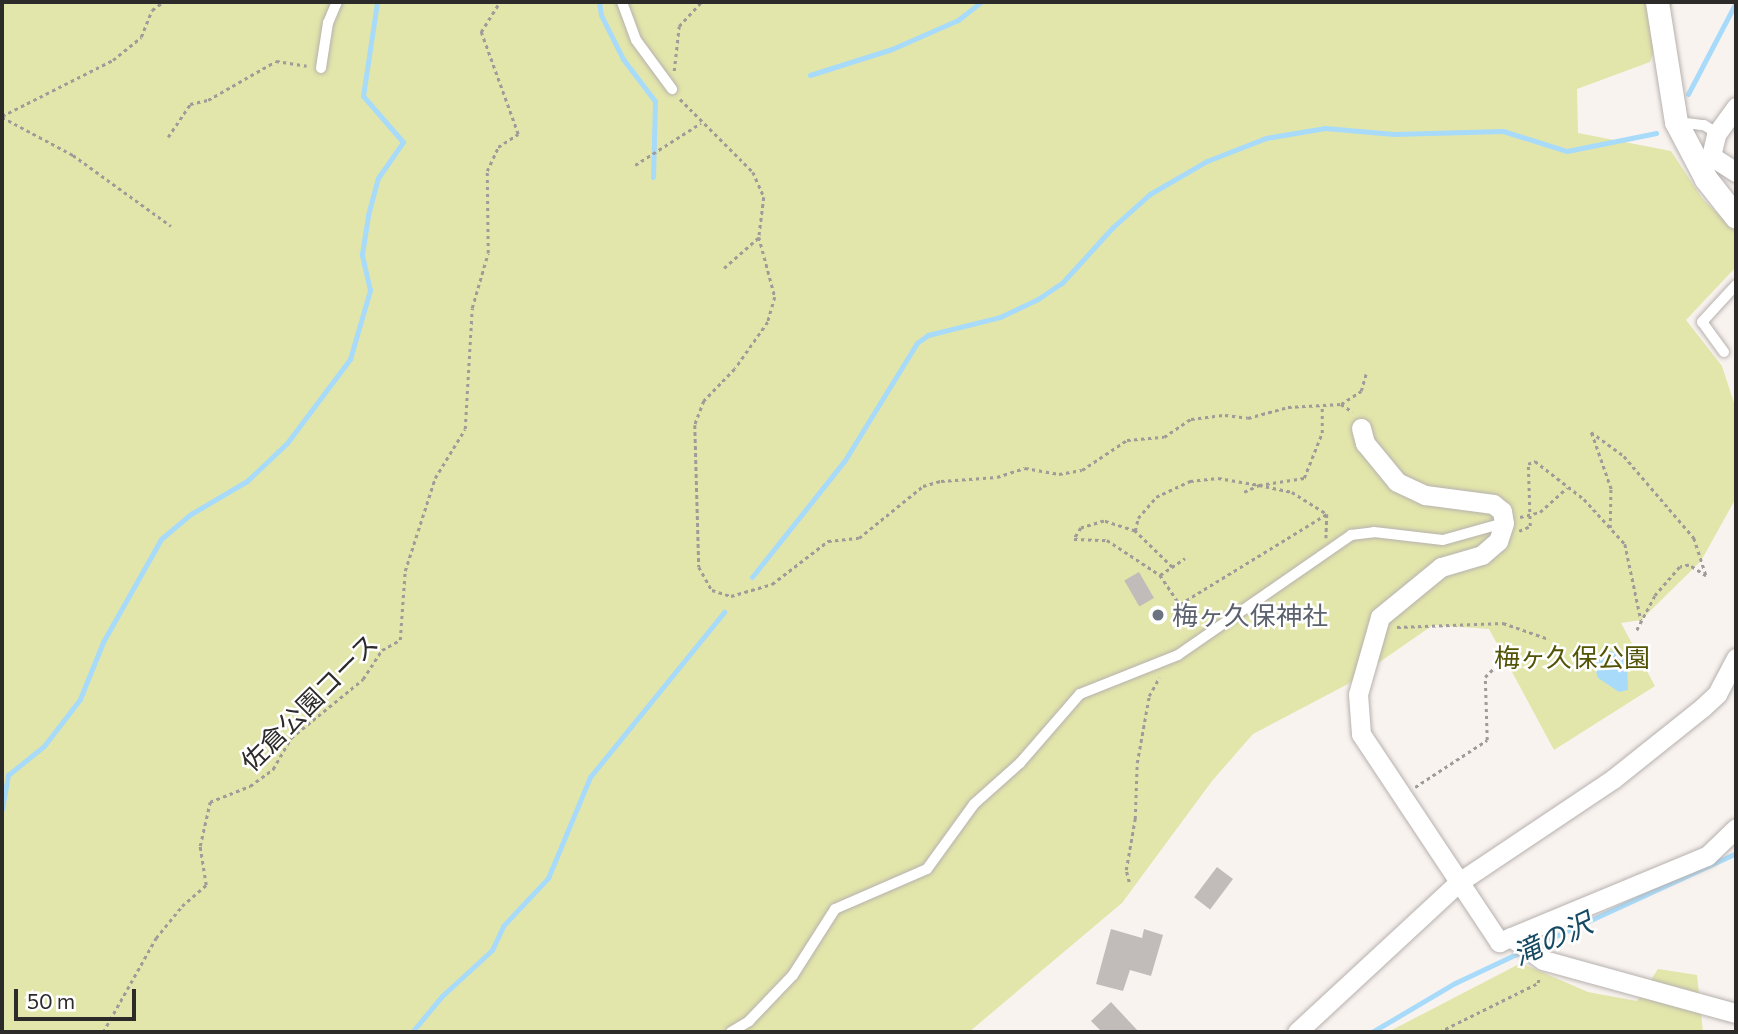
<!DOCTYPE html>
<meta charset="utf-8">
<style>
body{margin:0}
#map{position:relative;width:1738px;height:1034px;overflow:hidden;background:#f9f3f0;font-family:Commissioner,"Noto Sans JP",sans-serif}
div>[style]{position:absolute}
.green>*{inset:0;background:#e3e6aa}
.water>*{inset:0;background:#a8dbfa}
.stream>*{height:5px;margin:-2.5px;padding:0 2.5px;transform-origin:2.5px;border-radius:2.5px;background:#a8dbfa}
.building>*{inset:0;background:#c1bcb9;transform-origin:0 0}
.path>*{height:2.5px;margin-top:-1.25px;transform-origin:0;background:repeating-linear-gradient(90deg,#9f9b98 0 3.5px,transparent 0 7px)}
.roads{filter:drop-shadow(0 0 2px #b6b1ae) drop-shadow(0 0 2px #b6b1ae)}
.service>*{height:10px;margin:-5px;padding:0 5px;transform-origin:5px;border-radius:5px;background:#fff}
.minor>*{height:19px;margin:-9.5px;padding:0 9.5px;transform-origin:9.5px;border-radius:9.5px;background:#fff}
.tertiary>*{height:23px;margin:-11.5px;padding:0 11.5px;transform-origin:11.5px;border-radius:11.5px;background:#fff}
.dots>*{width:19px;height:19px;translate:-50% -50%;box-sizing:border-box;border:4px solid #fff;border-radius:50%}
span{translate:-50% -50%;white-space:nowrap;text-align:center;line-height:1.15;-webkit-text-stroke:5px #fff;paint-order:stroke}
.worship-label{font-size:26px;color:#5b616d}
.left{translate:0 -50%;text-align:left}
.park-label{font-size:26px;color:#525304}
.street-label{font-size:26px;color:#2d2b2a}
.water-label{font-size:28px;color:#164963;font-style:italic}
.frame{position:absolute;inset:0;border:4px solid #2d2b2a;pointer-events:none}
.scale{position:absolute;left:14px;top:989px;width:122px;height:32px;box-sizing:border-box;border:4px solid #2d2b2a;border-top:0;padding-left:9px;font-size:21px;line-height:24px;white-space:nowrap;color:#2d2b2a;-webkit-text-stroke:5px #fff;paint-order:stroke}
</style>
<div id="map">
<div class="green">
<i style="clip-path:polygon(2px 2px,1673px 2px,1650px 62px,1577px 89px,1578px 133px,1671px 151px,1702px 198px,1736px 232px,1736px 267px,1686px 320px,1722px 366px,1736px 409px,1736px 498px,1701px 561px,1641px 620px,1621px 623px,1655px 686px,1554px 750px,1489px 629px,1433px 625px,1348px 684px,1253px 734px,1212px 781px,1122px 903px,969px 1032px,2px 1032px)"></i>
<i style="clip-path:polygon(1521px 963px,1588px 992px,1637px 1001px,1658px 969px,1697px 975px,1703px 1032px,1388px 1032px)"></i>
</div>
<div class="water">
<i style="clip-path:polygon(1610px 651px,1627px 655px,1628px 690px,1619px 692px,1598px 678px,1594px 665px,1597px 657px)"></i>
</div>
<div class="stream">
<i style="left:599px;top:2px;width:13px;rotate:81deg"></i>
<i style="left:601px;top:15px;width:49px;rotate:63.4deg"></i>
<i style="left:623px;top:59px;width:53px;rotate:52.7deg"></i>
<i style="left:655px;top:101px;width:76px;rotate:91.5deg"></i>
<i style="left:810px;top:75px;width:86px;rotate:-17.6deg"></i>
<i style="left:892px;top:49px;width:72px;rotate:-23.7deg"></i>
<i style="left:958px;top:20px;width:29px;rotate:-38deg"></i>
<i style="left:1688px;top:94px;width:104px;rotate:-62.4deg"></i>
<i style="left:752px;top:577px;width:149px;rotate:-51.5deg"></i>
<i style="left:845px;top:460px;width:137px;rotate:-58.4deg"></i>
<i style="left:917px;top:343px;width:14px;rotate:-36deg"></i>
<i style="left:928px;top:335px;width:74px;rotate:-14deg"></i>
<i style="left:1000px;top:317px;width:42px;rotate:-25.3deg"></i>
<i style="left:1038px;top:299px;width:29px;rotate:-34deg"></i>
<i style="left:1062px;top:283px;width:76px;rotate:-47.7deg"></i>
<i style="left:1113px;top:227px;width:50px;rotate:-41.7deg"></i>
<i style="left:1150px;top:194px;width:66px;rotate:-30.1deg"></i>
<i style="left:1207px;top:161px;width:63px;rotate:-21.3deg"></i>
<i style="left:1266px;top:138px;width:60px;rotate:-9.6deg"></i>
<i style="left:1325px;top:128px;width:69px;rotate:5deg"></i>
<i style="left:1394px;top:134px;width:109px;rotate:-1.6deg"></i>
<i style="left:1503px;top:131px;width:67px;rotate:17.4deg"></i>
<i style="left:1567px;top:151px;width:91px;rotate:-11.4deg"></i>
<i style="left:2px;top:809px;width:35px;rotate:-80deg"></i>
<i style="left:8px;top:775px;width:46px;rotate:-38.9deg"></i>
<i style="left:44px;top:746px;width:59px;rotate:-52.5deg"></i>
<i style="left:80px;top:699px;width:61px;rotate:-68deg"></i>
<i style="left:103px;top:642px;width:118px;rotate:-60.6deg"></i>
<i style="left:161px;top:539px;width:39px;rotate:-40deg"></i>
<i style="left:191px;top:514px;width:65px;rotate:-30.5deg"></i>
<i style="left:247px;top:481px;width:55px;rotate:-43.5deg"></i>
<i style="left:287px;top:443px;width:105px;rotate:-53.1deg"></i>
<i style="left:350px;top:359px;width:72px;rotate:-73.8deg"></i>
<i style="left:370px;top:290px;width:37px;rotate:-103deg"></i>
<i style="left:362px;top:254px;width:39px;rotate:-81deg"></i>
<i style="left:368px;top:215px;width:38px;rotate:-75deg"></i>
<i style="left:378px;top:178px;width:44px;rotate:-55.2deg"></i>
<i style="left:403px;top:142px;width:61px;rotate:-131deg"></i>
<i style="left:363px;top:96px;width:95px;rotate:-81.5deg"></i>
<i style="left:1532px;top:947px;width:225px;rotate:-24.7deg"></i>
<i style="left:412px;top:1032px;width:47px;rotate:-50.2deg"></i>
<i style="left:442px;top:996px;width:68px;rotate:-42.6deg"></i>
<i style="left:492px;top:950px;width:26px;rotate:-65deg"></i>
<i style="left:503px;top:926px;width:66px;rotate:-46.8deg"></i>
<i style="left:548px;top:878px;width:109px;rotate:-67.4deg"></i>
<i style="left:590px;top:777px;width:213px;rotate:-50.9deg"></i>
<i style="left:1372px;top:1032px;width:96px;rotate:-30.6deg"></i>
<i style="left:1455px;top:983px;width:75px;rotate:-25.2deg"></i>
</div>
<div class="building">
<i style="left:1139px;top:572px;width:30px;height:17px;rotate:60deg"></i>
<i style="left:1217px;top:867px;width:20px;height:38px;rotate:37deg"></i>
<i style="clip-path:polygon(1111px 929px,1142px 938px,1144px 929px,1163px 935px,1151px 976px,1130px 970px,1123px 991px,1096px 984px)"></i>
<i style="clip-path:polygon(1111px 1002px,1139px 1032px,1102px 1032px,1091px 1021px)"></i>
</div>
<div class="path">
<i style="left:674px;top:71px;width:45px;rotate:-83.7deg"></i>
<i style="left:679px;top:26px;width:33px;rotate:-47deg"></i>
<i style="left:680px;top:99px;width:103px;rotate:45deg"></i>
<i style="left:753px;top:172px;width:27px;rotate:66deg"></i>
<i style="left:764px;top:197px;width:40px;rotate:97.1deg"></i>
<i style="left:759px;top:237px;width:62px;rotate:75.1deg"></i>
<i style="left:775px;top:297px;width:26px;rotate:106deg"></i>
<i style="left:768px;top:322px;width:57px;rotate:125.1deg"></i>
<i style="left:735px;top:369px;width:45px;rotate:134.1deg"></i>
<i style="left:704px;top:401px;width:26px;rotate:111deg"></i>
<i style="left:695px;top:425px;width:142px;rotate:88.4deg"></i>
<i style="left:699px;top:567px;width:26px;rotate:61deg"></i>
<i style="left:712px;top:590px;width:20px;rotate:18deg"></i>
<i style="left:731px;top:596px;width:43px;rotate:-16.3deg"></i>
<i style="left:772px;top:584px;width:71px;rotate:-37.5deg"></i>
<i style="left:828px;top:541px;width:31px;rotate:-6deg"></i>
<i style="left:859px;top:538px;width:82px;rotate:-39.1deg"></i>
<i style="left:923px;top:486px;width:19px;rotate:-16deg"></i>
<i style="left:941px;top:481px;width:56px;rotate:-4.1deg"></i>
<i style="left:997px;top:477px;width:29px;rotate:-18deg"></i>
<i style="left:1025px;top:468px;width:35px;rotate:10deg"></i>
<i style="left:1059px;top:474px;width:23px;rotate:-10deg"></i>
<i style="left:1082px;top:470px;width:54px;rotate:-33.7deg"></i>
<i style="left:1127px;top:440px;width:37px;rotate:-5deg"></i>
<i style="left:1164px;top:437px;width:32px;rotate:-34deg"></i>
<i style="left:1191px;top:419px;width:34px;rotate:-7deg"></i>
<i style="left:1225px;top:415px;width:23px;rotate:7deg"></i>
<i style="left:1248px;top:418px;width:41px;rotate:-15.4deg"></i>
<i style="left:1288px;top:407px;width:53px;rotate:-3.2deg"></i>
<i style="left:1341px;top:404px;width:14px;rotate:34deg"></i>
<i style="left:2px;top:116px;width:124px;rotate:-26.8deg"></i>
<i style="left:113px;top:60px;width:36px;rotate:-39deg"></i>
<i style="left:141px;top:37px;width:29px;rotate:-68deg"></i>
<i style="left:152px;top:10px;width:14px;rotate:-36deg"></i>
<i style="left:2px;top:117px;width:81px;rotate:28.2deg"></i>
<i style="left:73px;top:155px;width:121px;rotate:35.9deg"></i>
<i style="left:168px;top:137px;width:40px;rotate:-56deg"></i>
<i style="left:190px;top:104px;width:18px;rotate:-13deg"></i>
<i style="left:208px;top:100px;width:78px;rotate:-29.8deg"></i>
<i style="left:276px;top:61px;width:31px;rotate:9deg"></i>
<i style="left:635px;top:165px;width:78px;rotate:-32.5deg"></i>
<i style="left:724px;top:268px;width:47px;rotate:-41.5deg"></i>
<i style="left:1341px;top:404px;width:24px;rotate:-33deg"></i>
<i style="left:1361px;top:391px;width:19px;rotate:-74deg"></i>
<i style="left:1244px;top:492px;width:17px;rotate:-25deg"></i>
<i style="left:1259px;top:485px;width:34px;rotate:12deg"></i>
<i style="left:1292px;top:492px;width:41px;rotate:32.2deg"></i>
<i style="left:1327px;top:514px;width:24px;rotate:92deg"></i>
<i style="left:1520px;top:517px;width:21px;rotate:-14deg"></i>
<i style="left:1540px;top:512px;width:36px;rotate:-42deg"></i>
<i style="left:1610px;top:528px;width:39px;rotate:-89deg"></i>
<i style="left:1611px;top:489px;width:60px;rotate:-109.3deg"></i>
<i style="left:1591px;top:432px;width:41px;rotate:36deg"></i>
<i style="left:1624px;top:456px;width:108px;rotate:49.5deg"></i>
<i style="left:1694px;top:538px;width:40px;rotate:72deg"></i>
<i style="left:1706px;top:576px;width:20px;rotate:-147deg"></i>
<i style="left:1689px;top:565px;width:9px;rotate:167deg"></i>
<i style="left:1680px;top:567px;width:38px;rotate:131deg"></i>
<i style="left:1655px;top:596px;width:41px;rotate:117.8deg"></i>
<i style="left:1135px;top:531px;width:33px;rotate:-162deg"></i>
<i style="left:1104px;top:521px;width:24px;rotate:163deg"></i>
<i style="left:1081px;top:528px;width:13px;rotate:122deg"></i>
<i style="left:1074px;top:539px;width:33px;rotate:2deg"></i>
<i style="left:1107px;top:540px;width:64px;rotate:33.4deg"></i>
<i style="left:1160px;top:575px;width:63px;rotate:56.1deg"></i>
<i style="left:1519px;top:531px;width:12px;rotate:-24deg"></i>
<i style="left:1530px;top:526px;width:62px;rotate:-91.8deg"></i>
<i style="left:1528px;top:464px;width:8px;rotate:-23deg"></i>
<i style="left:1535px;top:461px;width:62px;rotate:37.8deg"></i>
<i style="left:1584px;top:499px;width:61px;rotate:47.7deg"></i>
<i style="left:1625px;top:544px;width:78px;rotate:78.1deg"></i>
<i style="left:1172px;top:567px;width:52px;rotate:-135.8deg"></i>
<i style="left:1135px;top:531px;width:13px;rotate:-77deg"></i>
<i style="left:1138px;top:518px;width:28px;rotate:-49deg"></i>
<i style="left:1156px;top:497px;width:38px;rotate:-25deg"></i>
<i style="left:1190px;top:481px;width:28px;rotate:-6deg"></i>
<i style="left:1218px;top:478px;width:42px;rotate:9.7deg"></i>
<i style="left:1259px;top:485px;width:46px;rotate:-8.8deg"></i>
<i style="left:1304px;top:478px;width:48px;rotate:-68.2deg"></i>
<i style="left:1322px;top:433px;width:25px;rotate:-90deg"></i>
<i style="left:1160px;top:575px;width:30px;rotate:-34deg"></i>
<i style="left:1180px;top:604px;width:172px;rotate:-31.5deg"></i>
<i style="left:1397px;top:627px;width:106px;rotate:-2.2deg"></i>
<i style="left:1503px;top:623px;width:49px;rotate:19.2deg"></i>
<i style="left:1415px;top:787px;width:86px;rotate:-33.1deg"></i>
<i style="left:1487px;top:740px;width:63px;rotate:-91.8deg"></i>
<i style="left:1485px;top:677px;width:21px;rotate:-45deg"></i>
<i style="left:1129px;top:882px;width:12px;rotate:-104deg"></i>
<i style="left:1126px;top:870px;width:52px;rotate:-80deg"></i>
<i style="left:1135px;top:819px;width:56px;rotate:-88deg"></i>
<i style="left:1137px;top:763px;width:68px;rotate:-79.8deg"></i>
<i style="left:1149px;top:696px;width:21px;rotate:-61deg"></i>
<i style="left:103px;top:1032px;width:108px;rotate:-60.6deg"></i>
<i style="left:156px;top:938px;width:41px;rotate:-50.9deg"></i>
<i style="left:182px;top:906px;width:32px;rotate:-41deg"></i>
<i style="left:206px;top:885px;width:39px;rotate:-99deg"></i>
<i style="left:200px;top:846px;width:45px;rotate:-77.2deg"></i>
<i style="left:210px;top:802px;width:43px;rotate:-21.8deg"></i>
<i style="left:250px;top:786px;width:29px;rotate:-36deg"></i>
<i style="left:273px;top:769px;width:36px;rotate:-60deg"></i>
<i style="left:291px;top:738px;width:93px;rotate:-39.3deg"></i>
<i style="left:363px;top:679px;width:35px;rotate:-57deg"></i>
<i style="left:382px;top:650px;width:21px;rotate:-29deg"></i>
<i style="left:400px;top:640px;width:69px;rotate:-85.9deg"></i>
<i style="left:405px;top:571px;width:98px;rotate:-72.1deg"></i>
<i style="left:435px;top:478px;width:57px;rotate:-58.5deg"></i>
<i style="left:465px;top:429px;width:121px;rotate:-86.7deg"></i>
<i style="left:472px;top:308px;width:57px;rotate:-73.8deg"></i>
<i style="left:488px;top:253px;width:82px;rotate:-90.7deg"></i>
<i style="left:487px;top:171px;width:26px;rotate:-65deg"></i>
<i style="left:498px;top:147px;width:24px;rotate:-33deg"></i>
<i style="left:518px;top:134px;width:109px;rotate:-109.9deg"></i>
<i style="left:481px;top:32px;width:36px;rotate:-58deg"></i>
<i style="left:1439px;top:1032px;width:110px;rotate:-26.3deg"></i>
<i style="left:1538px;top:983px;width:6px;rotate:-81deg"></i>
</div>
<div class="roads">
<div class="service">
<i style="left:622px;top:2px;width:40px;rotate:69.8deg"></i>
<i style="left:636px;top:40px;width:61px;rotate:53.7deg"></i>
<i style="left:321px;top:68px;width:46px;rotate:-81.2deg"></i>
<i style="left:328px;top:23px;width:23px;rotate:-67deg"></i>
<i style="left:1678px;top:122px;width:26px;rotate:7deg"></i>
<i style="left:1704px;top:125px;width:15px;rotate:32deg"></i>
<i style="left:1724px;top:352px;width:37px;rotate:-126deg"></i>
<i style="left:1702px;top:322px;width:50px;rotate:-47.4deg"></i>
<i style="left:731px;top:1032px;width:21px;rotate:-31deg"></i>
<i style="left:749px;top:1021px;width:64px;rotate:-46.3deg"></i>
<i style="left:793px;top:975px;width:78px;rotate:-57.5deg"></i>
<i style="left:835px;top:909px;width:100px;rotate:-23.5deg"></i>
<i style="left:927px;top:869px;width:80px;rotate:-54.1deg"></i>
<i style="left:974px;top:804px;width:62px;rotate:-41.7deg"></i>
<i style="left:1020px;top:763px;width:91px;rotate:-49deg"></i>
<i style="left:1080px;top:694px;width:105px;rotate:-21.7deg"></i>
<i style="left:1178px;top:655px;width:211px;rotate:-34.7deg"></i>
<i style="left:1351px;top:535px;width:23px;rotate:-7deg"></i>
<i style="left:1374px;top:532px;width:69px;rotate:6.6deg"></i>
<i style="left:1443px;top:540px;width:63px;rotate:-15.6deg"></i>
</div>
<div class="minor">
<i style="left:1736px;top:107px;width:34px;rotate:126deg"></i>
<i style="left:1716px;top:135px;width:22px;rotate:103deg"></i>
<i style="left:1711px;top:156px;width:30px;rotate:33deg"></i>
<i style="left:1361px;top:428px;width:16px;rotate:75deg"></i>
<i style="left:1365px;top:443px;width:50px;rotate:50.6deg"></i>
<i style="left:1397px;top:482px;width:31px;rotate:25deg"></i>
<i style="left:1425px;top:495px;width:69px;rotate:7.5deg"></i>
<i style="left:1493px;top:504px;width:11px;rotate:38deg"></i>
<i style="left:1502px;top:511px;width:12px;rotate:81deg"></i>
<i style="left:1504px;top:523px;width:19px;rotate:108deg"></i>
<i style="left:1498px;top:541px;width:21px;rotate:139deg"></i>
<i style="left:1482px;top:555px;width:43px;rotate:163.7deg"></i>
<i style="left:1441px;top:567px;width:79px;rotate:140.7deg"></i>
<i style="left:1380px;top:617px;width:80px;rotate:105.9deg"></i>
<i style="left:1358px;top:694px;width:40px;rotate:85.7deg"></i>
<i style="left:1361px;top:734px;width:250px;rotate:56.4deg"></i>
<i style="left:1499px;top:942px;width:225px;rotate:-22.5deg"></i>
<i style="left:1707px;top:856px;width:40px;rotate:-44deg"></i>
<i style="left:1511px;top:937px;width:39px;rotate:36deg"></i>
<i style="left:1543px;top:960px;width:200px;rotate:15.4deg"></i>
<i style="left:1297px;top:1032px;width:221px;rotate:-42.8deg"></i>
<i style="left:1459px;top:882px;width:185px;rotate:-33.8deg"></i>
<i style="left:1613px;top:779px;width:114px;rotate:-38.6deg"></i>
<i style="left:1702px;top:708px;width:21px;rotate:-43deg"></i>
<i style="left:1717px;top:694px;width:41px;rotate:-62.2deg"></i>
</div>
<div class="tertiary">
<i style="left:1657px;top:2px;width:121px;rotate:81deg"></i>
<i style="left:1676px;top:122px;width:64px;rotate:62.2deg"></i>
<i style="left:1706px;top:179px;width:48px;rotate:51.7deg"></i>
</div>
</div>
<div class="dots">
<i style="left:1158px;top:615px;background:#6b7280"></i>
</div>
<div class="worship-label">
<span class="left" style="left:1172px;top:615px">梅ヶ久保神社</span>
</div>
<div class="park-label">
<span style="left:1572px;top:657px">梅ヶ久保公園</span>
</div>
<div class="street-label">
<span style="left:309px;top:702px;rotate:-45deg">佐倉公園コース</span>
</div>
<div class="water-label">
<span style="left:1552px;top:938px;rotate:-25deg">滝の沢</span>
</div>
<div class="frame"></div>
<div class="scale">50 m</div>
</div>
